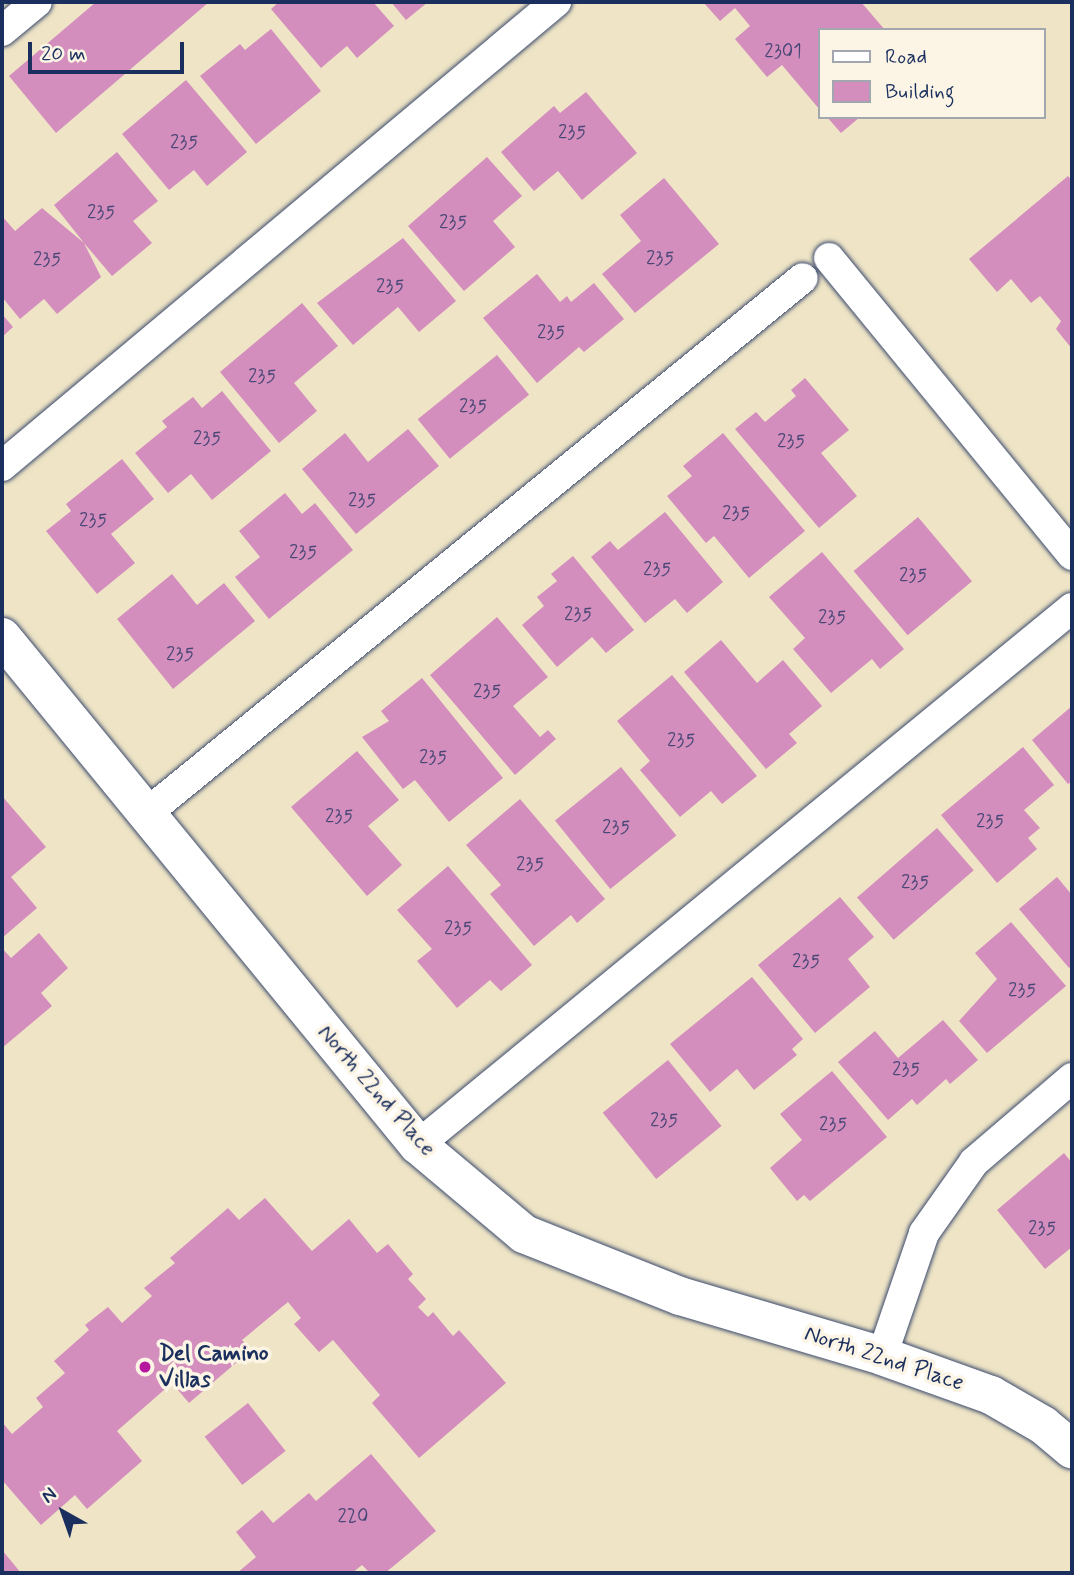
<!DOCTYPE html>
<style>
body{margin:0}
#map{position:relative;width:1074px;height:1575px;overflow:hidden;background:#efe5c6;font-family:Mynerve,sans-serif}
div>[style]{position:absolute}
.building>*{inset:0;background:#d38ebd;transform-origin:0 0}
.roads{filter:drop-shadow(0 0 2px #3b4a6e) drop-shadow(0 0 2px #3b4a6e)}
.lane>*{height:30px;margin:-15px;padding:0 15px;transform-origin:15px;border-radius:15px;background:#fff}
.street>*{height:38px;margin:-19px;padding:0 19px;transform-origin:19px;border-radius:19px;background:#fff}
.dots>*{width:19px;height:19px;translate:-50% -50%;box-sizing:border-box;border:4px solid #fcf5e5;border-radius:50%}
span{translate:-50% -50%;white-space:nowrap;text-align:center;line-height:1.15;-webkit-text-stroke:7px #fcf5e5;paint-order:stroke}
.number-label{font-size:19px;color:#494776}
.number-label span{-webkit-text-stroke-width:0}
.street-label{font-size:23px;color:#1b2f5e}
.poi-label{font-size:23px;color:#1b2f5e;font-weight:700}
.left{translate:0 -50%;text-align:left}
.frame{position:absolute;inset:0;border:4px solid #1b2f5e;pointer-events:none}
.legend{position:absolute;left:818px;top:28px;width:228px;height:91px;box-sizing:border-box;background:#fcf5e5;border:2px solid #a2a6af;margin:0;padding:9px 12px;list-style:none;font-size:21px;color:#1b2f5e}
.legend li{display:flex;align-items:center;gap:14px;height:35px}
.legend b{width:35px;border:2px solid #a2a6af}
.north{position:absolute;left:28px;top:1477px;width:70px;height:70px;-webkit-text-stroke:5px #fcf5e5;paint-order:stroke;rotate:320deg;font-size:19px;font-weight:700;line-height:28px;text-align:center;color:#1b2f5e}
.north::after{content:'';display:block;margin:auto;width:24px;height:32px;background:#1b2f5e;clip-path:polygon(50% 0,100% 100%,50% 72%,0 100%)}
.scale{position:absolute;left:28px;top:42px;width:156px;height:32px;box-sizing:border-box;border:4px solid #1b2f5e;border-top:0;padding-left:9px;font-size:21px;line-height:24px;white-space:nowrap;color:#1b2f5e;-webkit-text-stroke:5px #fcf5e5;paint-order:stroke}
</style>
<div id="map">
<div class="building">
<i style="clip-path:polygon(96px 2px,209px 2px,56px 133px,9px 76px)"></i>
<i style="clip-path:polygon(279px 2px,373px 2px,394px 26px,357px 58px,347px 46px,321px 68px,271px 9px)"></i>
<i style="clip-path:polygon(391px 2px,428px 2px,406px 20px)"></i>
<i style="clip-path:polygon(703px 2px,861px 2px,885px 30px,820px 30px,820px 110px,782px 65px,767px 77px,735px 39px,750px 26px,735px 8px,720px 21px)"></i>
<i style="clip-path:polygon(271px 29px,321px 91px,256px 144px,200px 76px,240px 44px,245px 50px)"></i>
<i style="clip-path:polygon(186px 80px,247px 152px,207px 186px,194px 170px,169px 190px,122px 134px)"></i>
<i style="clip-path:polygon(586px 92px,637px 153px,582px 200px,558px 171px,534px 191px,501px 152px,554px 106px,560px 113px)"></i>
<i style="clip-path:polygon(827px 117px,860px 117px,841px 133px)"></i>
<i style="clip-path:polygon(117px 152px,158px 201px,133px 221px,152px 243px,112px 276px,84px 243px,101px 277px,57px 314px,44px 299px,20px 319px,2px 297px,2px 216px,15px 231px,42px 208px,84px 243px,54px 205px)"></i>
<i style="clip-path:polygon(487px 157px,522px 196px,493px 221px,515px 247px,464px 291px,408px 226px)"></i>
<i style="clip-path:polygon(1068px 176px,1072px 181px,1072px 349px,1056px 329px,1061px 321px,1040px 296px,1031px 303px,1011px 279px,997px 292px,969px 259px)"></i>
<i style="clip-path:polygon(664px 178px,719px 244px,635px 313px,602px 274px,641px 241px,620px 215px)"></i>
<i style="clip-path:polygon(403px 238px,456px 301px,419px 332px,398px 307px,353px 345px,317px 303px)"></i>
<i style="clip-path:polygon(537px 274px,560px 302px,567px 296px,571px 302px,594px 283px,624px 319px,584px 352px,579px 347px,537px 383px,483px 318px)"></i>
<i style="clip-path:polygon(302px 303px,338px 346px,294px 383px,317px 411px,279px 443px,220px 372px)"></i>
<i style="clip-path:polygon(2px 314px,13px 327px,2px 337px)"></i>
<i style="left:497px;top:355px;width:51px;height:102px;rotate:51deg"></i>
<i style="clip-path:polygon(805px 378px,849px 430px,821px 453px,857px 496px,819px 528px,735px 429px,756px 412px,765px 422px,796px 396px,791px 390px)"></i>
<i style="clip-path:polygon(222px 391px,271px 451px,212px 500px,191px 474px,168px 493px,135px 453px,167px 427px,162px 421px,193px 397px,202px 408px)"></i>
<i style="clip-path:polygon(408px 429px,439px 466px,356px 534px,302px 469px,345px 433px,368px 462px)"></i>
<i style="clip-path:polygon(723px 433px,805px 531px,749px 578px,714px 536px,706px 543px,667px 496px,692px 476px,683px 466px)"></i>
<i style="clip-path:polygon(122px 459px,154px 499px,111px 534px,135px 563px,97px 594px,46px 531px,71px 511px,66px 504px)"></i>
<i style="clip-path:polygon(285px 493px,302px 514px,315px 503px,353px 550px,269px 619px,235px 577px,260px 557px,239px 531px)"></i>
<i style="clip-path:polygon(665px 512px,723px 582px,687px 613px,675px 599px,645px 623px,591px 557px,610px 541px,618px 550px)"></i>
<i style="left:918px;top:517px;width:84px;height:84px;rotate:50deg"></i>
<i style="clip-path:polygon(822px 552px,904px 649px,880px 669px,872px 659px,831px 693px,793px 649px,805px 638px,769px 597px)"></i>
<i style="clip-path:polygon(573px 556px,634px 630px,606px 653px,592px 637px,557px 667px,522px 625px,544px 606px,537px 597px,557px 581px,551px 574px)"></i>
<i style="clip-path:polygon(172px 574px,197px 605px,224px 583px,255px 621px,173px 689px,117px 619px)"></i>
<i style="clip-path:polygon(497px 617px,548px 677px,513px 706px,540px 737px,548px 730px,556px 739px,515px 775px,430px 675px)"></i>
<i style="clip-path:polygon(721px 640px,757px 683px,783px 660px,822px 706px,789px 734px,797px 743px,766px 769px,684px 672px)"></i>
<i style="clip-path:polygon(672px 675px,757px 776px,722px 804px,711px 791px,680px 817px,640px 770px,650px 761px,617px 721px)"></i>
<i style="clip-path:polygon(422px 678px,503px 778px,449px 822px,415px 780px,403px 789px,362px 737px,389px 721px,381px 711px)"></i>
<i style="clip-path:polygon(1072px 706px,1072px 781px,1068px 784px,1032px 740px)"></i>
<i style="clip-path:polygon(1023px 747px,1054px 785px,1024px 810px,1040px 828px,1028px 838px,1037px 849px,997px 883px,941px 815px)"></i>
<i style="clip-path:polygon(357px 751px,399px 800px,368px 826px,402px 865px,367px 896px,291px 807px)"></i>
<i style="left:621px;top:767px;width:88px;height:85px;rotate:51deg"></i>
<i style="clip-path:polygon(2px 796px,46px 847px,11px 877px,37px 908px,2px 938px)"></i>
<i style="clip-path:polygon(520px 799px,605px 899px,577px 923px,571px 915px,534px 946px,490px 894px,501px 885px,466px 845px)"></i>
<i style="left:937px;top:828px;width:56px;height:106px;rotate:49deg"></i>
<i style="clip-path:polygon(448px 866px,532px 965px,501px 991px,490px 980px,457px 1008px,417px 961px,432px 949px,397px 910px)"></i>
<i style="clip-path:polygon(1057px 877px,1072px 895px,1072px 965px,1069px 968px,1019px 909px)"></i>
<i style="clip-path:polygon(840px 897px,874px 937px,848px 959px,870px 987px,815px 1033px,758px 965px)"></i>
<i style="clip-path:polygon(1011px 922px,1066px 986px,987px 1053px,959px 1021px,997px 979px,975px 953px)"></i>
<i style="clip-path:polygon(39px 933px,68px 968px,41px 993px,52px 1006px,2px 1048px,2px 948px,11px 958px)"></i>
<i style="clip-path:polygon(752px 977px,803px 1039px,792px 1049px,797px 1055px,754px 1090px,737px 1069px,710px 1092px,670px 1044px)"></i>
<i style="clip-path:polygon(943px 1020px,978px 1060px,950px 1084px,946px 1079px,917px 1105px,912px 1099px,888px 1120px,838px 1062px,875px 1031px,898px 1058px)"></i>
<i style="left:668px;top:1060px;width:85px;height:84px;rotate:51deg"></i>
<i style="clip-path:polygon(832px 1071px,887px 1137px,810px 1201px,804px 1195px,797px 1201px,770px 1168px,802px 1140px,780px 1114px)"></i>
<i style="clip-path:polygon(1064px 1153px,1072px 1163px,1072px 1247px,1045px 1269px,997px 1210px)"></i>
<i style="clip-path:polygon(265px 1198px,312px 1251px,349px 1219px,377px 1253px,388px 1244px,413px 1274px,408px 1279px,426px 1299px,418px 1307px,428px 1317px,433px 1312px,453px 1336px,459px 1330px,506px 1383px,419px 1458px,372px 1403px,380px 1395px,333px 1340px,319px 1352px,294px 1324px,301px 1318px,288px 1302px,242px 1340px,251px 1350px,189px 1403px,172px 1383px,117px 1431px,142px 1461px,87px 1509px,75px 1495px,41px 1525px,2px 1480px,2px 1422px,12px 1434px,43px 1407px,36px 1398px,65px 1373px,54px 1361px,89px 1330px,85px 1325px,108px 1307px,122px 1323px,152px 1296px,144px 1288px,175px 1263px,170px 1258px,228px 1208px,239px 1220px)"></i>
<i style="left:248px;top:1403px;width:61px;height:55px;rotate:52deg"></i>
<i style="clip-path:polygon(371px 1454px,436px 1531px,385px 1573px,370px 1573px,362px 1565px,352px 1573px,237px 1573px,256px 1557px,236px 1532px,262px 1510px,273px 1523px,309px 1493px,316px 1501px)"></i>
<i style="clip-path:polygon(2px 1550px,21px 1573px,2px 1573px)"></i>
</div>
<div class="roads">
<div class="lane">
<i style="left:2px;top:31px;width:45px;rotate:-39.6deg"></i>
<i style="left:829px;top:258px;width:384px;rotate:50.7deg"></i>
<i style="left:2px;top:466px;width:723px;rotate:-39.95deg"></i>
<i style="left:147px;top:813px;width:846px;rotate:-39.2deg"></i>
<i style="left:418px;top:1145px;width:846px;rotate:-39.39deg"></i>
<i style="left:882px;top:1356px;width:130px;rotate:-71.1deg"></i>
<i style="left:924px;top:1233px;width:87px;rotate:-54.8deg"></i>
<i style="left:974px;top:1162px;width:129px;rotate:-40.6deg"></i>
</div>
<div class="street">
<i style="left:2px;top:637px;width:657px;rotate:50.69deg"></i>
<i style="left:418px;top:1145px;width:138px;rotate:40deg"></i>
<i style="left:524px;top:1234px;width:168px;rotate:21.7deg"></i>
<i style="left:680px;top:1296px;width:211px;rotate:16.5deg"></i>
<i style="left:882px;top:1356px;width:116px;rotate:19.7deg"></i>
<i style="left:991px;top:1395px;width:60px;rotate:30deg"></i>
<i style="left:1043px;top:1425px;width:38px;rotate:40deg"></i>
</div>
</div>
<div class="dots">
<i style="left:145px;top:1367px;background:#b5179e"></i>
</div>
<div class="number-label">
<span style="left:783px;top:52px">2301</span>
<span style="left:572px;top:133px">235</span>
<span style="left:184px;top:143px">235</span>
<span style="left:101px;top:213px">235</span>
<span style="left:453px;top:223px">235</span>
<span style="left:660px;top:259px">235</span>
<span style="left:47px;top:260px">235</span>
<span style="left:390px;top:287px">235</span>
<span style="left:551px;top:333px">235</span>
<span style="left:262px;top:377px">235</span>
<span style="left:473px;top:407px">235</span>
<span style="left:207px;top:439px">235</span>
<span style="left:791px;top:442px">235</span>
<span style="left:362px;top:501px">235</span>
<span style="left:736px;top:514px">235</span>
<span style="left:93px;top:521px">235</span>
<span style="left:303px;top:553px">235</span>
<span style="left:657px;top:570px">235</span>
<span style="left:913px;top:576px">235</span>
<span style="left:578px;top:615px">235</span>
<span style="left:832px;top:618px">235</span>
<span style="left:180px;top:655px">235</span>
<span style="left:487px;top:692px">235</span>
<span style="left:681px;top:741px">235</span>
<span style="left:433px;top:758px">235</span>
<span style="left:339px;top:817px">235</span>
<span style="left:990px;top:822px">235</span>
<span style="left:616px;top:828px">235</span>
<span style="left:530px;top:865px">235</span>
<span style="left:915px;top:883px">235</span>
<span style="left:458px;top:929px">235</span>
<span style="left:806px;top:962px">235</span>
<span style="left:1022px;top:991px">235</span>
<span style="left:906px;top:1070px">235</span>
<span style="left:664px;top:1121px">235</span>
<span style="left:833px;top:1125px">235</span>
<span style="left:1042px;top:1229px">235</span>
<span style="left:353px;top:1517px">220</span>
</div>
<div class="street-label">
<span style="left:376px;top:1091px;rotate:49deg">North 22nd Place</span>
<span style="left:884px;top:1359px;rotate:18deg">North 22nd Place</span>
</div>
<div class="poi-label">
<span class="left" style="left:159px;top:1367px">Del Camino<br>Villas</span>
</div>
<div class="frame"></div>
<ul class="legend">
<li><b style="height:9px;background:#fff"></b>Road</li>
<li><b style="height:19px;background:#d38ebd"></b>Building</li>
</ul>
<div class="north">N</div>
<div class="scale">20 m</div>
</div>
